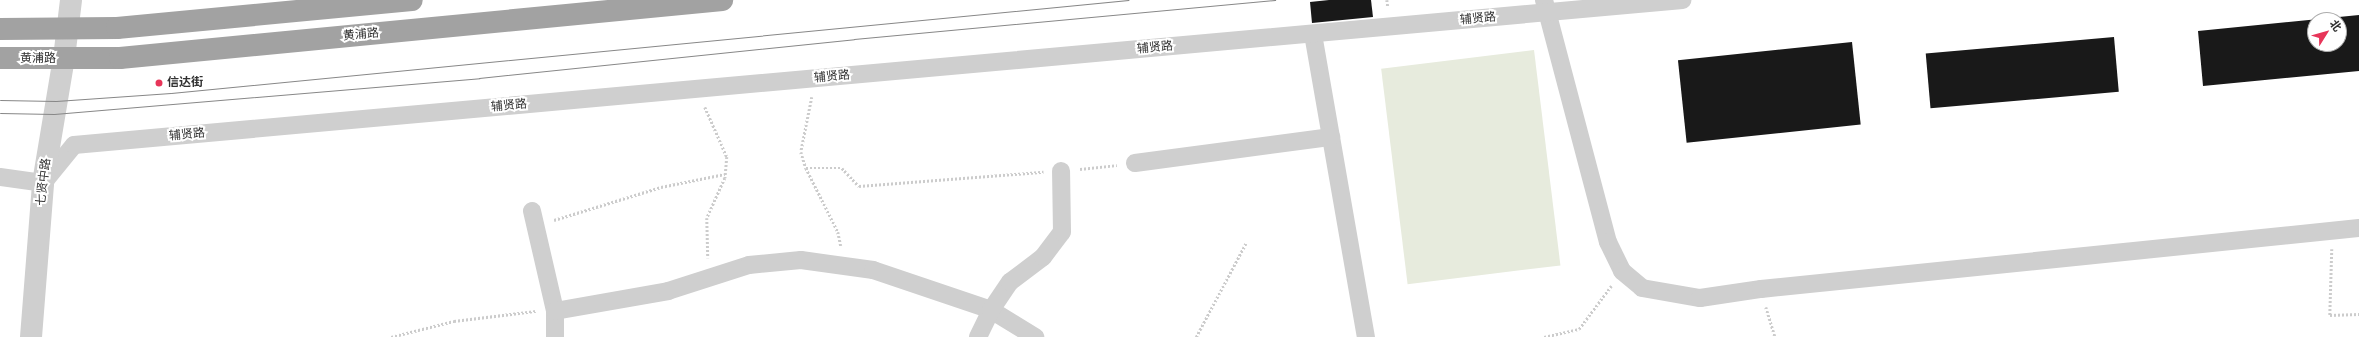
<!DOCTYPE html>
<meta charset="utf-8">
<style>
body{margin:0}
#map{position:relative;width:2359px;height:337px;overflow:hidden;background:#fff;font-family:Jost,"Noto Sans SC",sans-serif}
div>[style]{position:absolute}
.green>*{inset:0;background:#e7ebdd;transform-origin:0 0}
.building>*{inset:0;background:#191919;transform-origin:0 0}
.path>*{height:2.5px;margin-top:-1.25px;transform-origin:0;background:repeating-linear-gradient(90deg,#ccc 0 2px,transparent 0 4px)}
.minor>*{height:18px;margin:-9px;padding:0 9px;transform-origin:9px;border-radius:9px;background:#cfcfcf}
.tertiary>*{height:22px;margin:-11px;padding:0 11px;transform-origin:11px;border-radius:11px;background:#cfcfcf}
.trunk>*{height:22px;margin:-11px;padding:0 11px;transform-origin:11px;border-radius:11px;background:#a2a2a2}
.tram>*{height:1px;margin:-0.5px;padding:0 0.5px;transform-origin:0.5px;border-radius:0.5px;background:#878787}
.dots>*{width:11px;height:11px;translate:-50% -50%;box-sizing:border-box;border:2px solid #fff;border-radius:50%}
span{translate:-50% -50%;white-space:nowrap;text-align:center;line-height:1.15;-webkit-text-stroke:4px #fff;paint-order:stroke}
.street-label{font-size:12px;color:#323232}
.poi-label{font-size:12px;color:#323232;font-weight:700}
.left{translate:0 -50%;text-align:left}
.north{position:absolute;left:2307px;top:12px;width:40px;height:40px;box-sizing:border-box;background:#fff;border:1px solid #adadad;border-radius:50%;rotate:53deg;font-size:11px;font-weight:700;line-height:16px;text-align:center;color:#323232}
.north::after{content:'';display:block;margin:auto;width:14px;height:18px;background:#e73559;clip-path:polygon(50% 0,100% 100%,50% 72%,0 100%)}
</style>
<div id="map">
<div class="green">
<i style="left:1534px;top:50px;width:217px;height:154px;rotate:83deg"></i>
</div>
<div class="building">
<i style="clip-path:polygon(1329px 0,1371px 0,1373px 17px,1312px 23px,1310px 2px)"></i>
<i style="clip-path:polygon(evenodd,2359px 15px,2359px 71px,2203px 86px,2198px 31px,2359px 15px,2315px 20px,2339px 20px,2339px 44px,2315px 44px,2315px 20px)"></i>
<i style="left:2114px;top:37px;width:55px;height:189px;rotate:85deg"></i>
<i style="left:1852px;top:42px;width:83px;height:175px;rotate:84deg"></i>
</div>
<div class="path">
<i style="left:1387px;top:0;width:7px;rotate:82deg"></i>
<i style="left:812px;top:97px;width:56px;rotate:101.3deg"></i>
<i style="left:801px;top:152px;width:17px;rotate:73deg"></i>
<i style="left:806px;top:168px;width:72px;rotate:63.4deg"></i>
<i style="left:838px;top:232px;width:14px;rotate:78deg"></i>
<i style="left:705px;top:107px;width:55px;rotate:66.3deg"></i>
<i style="left:727px;top:157px;width:21px;rotate:95deg"></i>
<i style="left:725px;top:178px;width:44px;rotate:114.2deg"></i>
<i style="left:707px;top:218px;width:40px;rotate:88.6deg"></i>
<i style="left:806px;top:168px;width:36px"></i>
<i style="left:842px;top:168px;width:25px;rotate:47deg"></i>
<i style="left:859px;top:186px;width:185px;rotate:-4.4deg"></i>
<i style="left:1080px;top:169px;width:37px;rotate:-6deg"></i>
<i style="left:554px;top:220px;width:112px;rotate:-17.1deg"></i>
<i style="left:661px;top:187px;width:65px;rotate:-11.5deg"></i>
<i style="left:2332px;top:249px;width:66px;rotate:91.7deg"></i>
<i style="left:2330px;top:315px;width:29px;rotate:-2deg"></i>
<i style="left:1766px;top:307px;width:31px;rotate:73deg"></i>
<i style="left:391px;top:337px;width:65px;rotate:-14.3deg"></i>
<i style="left:454px;top:321px;width:83px;rotate:-7deg"></i>
<i style="left:1196px;top:337px;width:106px;rotate:-62deg"></i>
<i style="left:1544px;top:337px;width:36px;rotate:-13deg"></i>
<i style="left:1579px;top:329px;width:54px;rotate:-53.3deg"></i>
</div>
<div class="minor">
<i style="left:1544px;top:0;width:250px;rotate:75.2deg"></i>
<i style="left:1608px;top:242px;width:32px;rotate:64deg"></i>
<i style="left:1622px;top:271px;width:26px;rotate:40deg"></i>
<i style="left:1642px;top:288px;width:59px;rotate:9.8deg"></i>
<i style="left:1700px;top:298px;width:62px;rotate:-8.4deg"></i>
<i style="left:1761px;top:289px;width:601px;rotate:-5.82deg"></i>
<i style="left:1313px;top:34px;width:308px;rotate:80.1deg"></i>
<i style="left:1135px;top:163px;width:198px;rotate:-7.6deg"></i>
<i style="left:0;top:177px;width:43px;rotate:7.9deg"></i>
<i style="left:43px;top:183px;width:49px;rotate:-50.8deg"></i>
<i style="left:74px;top:145px;width:1615px;rotate:-5.15deg"></i>
<i style="left:532px;top:211px;width:103px;rotate:77deg"></i>
<i style="left:555px;top:311px;width:26px;rotate:90deg"></i>
<i style="left:555px;top:311px;width:115px;rotate:-10deg"></i>
<i style="left:668px;top:291px;width:85px;rotate:-17.8deg"></i>
<i style="left:749px;top:265px;width:52px;rotate:-5.5deg"></i>
<i style="left:801px;top:260px;width:73px;rotate:7.9deg"></i>
<i style="left:873px;top:270px;width:125px;rotate:18.7deg"></i>
<i style="left:991px;top:310px;width:52px;rotate:31.5deg"></i>
<i style="left:978px;top:337px;width:30px;rotate:-64deg"></i>
<i style="left:991px;top:310px;width:34px;rotate:-56deg"></i>
<i style="left:1010px;top:282px;width:41px;rotate:-37.1deg"></i>
<i style="left:1043px;top:257px;width:31px;rotate:-53deg"></i>
<i style="left:1062px;top:232px;width:61px;rotate:-90.9deg"></i>
</div>
<div class="tertiary">
<i style="left:31px;top:337px;width:154px;rotate:-85.5deg"></i>
<i style="left:43px;top:183px;width:127px;rotate:-80.5deg"></i>
<i style="left:64px;top:58px;width:58px;rotate:-83.1deg"></i>
</div>
<div class="trunk">
<i style="left:0;top:29px;width:117px;rotate:-0.5deg"></i>
<i style="left:117px;top:28px;width:296px;rotate:-5.4deg"></i>
<i style="left:0;top:58px;width:120px"></i>
<i style="left:120px;top:58px;width:605px;rotate:-5.5deg"></i>
</div>
<div class="tram">
<i style="left:0;top:100px;width:56px;rotate:1deg"></i>
<i style="left:56px;top:101px;width:115px;rotate:-4deg"></i>
<i style="left:171px;top:93px;width:962px;rotate:-5.55deg"></i>
<i style="left:0;top:113px;width:54px;rotate:1.1deg"></i>
<i style="left:54px;top:114px;width:427px;rotate:-4.8deg"></i>
<i style="left:479px;top:78px;width:377px;rotate:-5.9deg"></i>
<i style="left:854px;top:39px;width:423px;rotate:-5.3deg"></i>
</div>
<div class="dots">
<i style="left:159px;top:83px;background:#e73559"></i>
</div>
<div class="street-label">
<span style="left:1478px;top:19px;rotate:-5deg">辅贤路</span>
<span style="left:361px;top:35px;rotate:-5deg">黄浦路</span>
<span style="left:1155px;top:48px;rotate:-5deg">辅贤路</span>
<span style="left:38px;top:59px">黄浦路</span>
<span style="left:832px;top:77px;rotate:-5deg">辅贤路</span>
<span style="left:509px;top:106px;rotate:-5deg">辅贤路</span>
<span style="left:187px;top:135px;rotate:-5deg">辅贤路</span>
<span style="left:44px;top:182px;rotate:-83deg">七贤中路</span>
</div>
<div class="poi-label">
<span class="left" style="left:167px;top:83px">信达街</span>
</div>
<div class="north">北</div>
</div>
